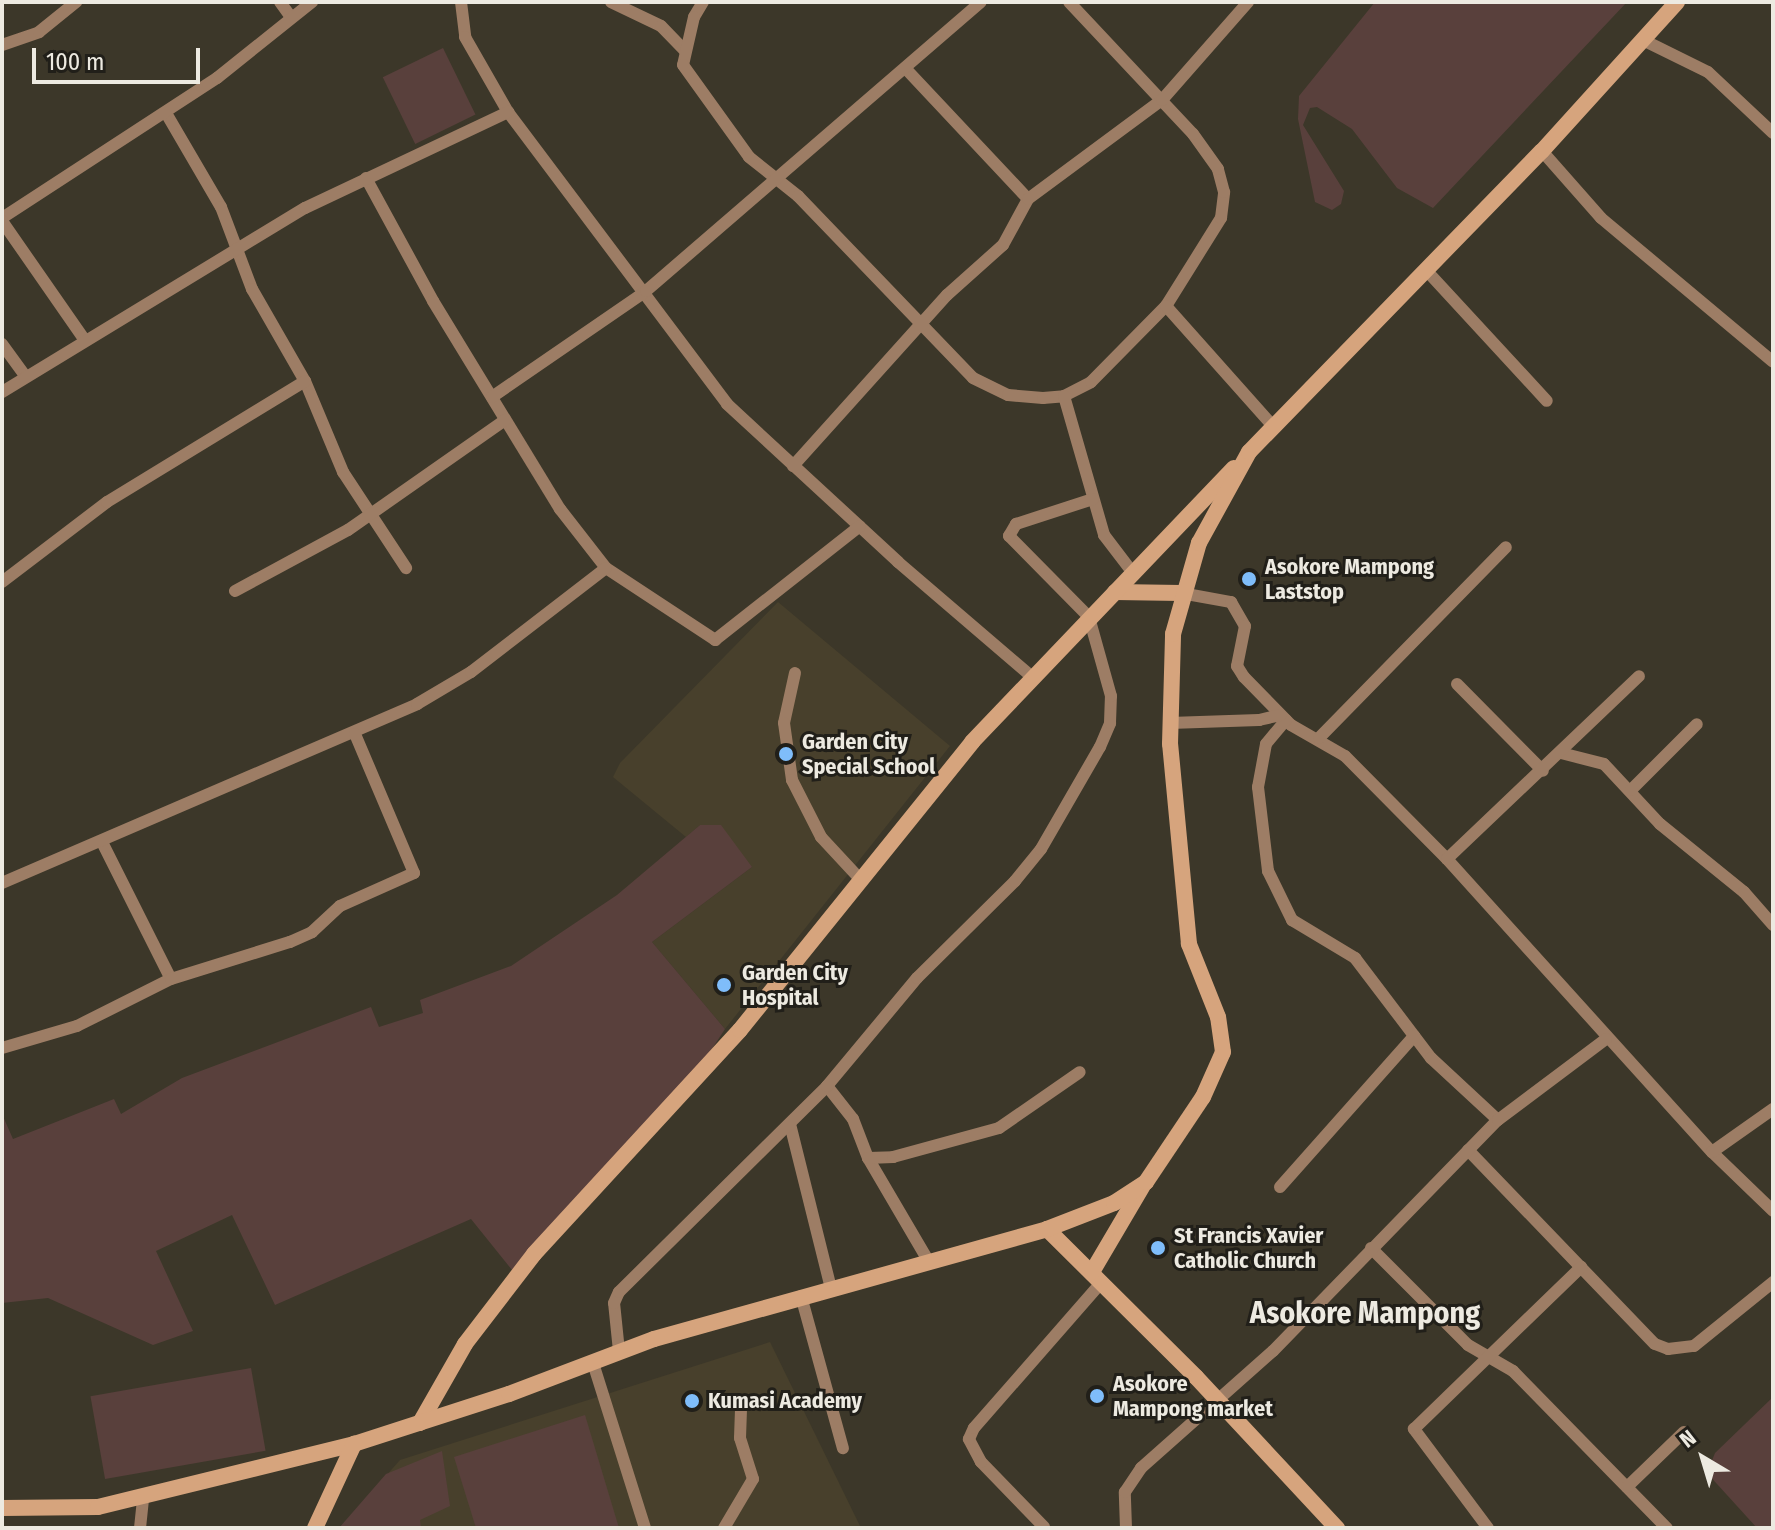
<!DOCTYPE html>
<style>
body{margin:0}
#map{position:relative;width:1775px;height:1530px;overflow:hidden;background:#3c3729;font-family:"Fira Sans Condensed",sans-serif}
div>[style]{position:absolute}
.built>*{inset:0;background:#48402c}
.green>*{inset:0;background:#59403c;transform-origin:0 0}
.street>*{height:12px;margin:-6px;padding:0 6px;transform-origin:6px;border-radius:6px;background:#9d7d65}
.secondary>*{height:16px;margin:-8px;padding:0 8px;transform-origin:8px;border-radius:8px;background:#d6a47d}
.dots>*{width:22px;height:22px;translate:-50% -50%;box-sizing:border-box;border:4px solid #211f19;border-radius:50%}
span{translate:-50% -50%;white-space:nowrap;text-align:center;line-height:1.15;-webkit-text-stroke:6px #211f19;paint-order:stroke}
.poi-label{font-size:22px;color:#edeae1;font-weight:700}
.left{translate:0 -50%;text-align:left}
.district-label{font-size:30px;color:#edeae1;font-weight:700}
.frame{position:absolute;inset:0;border:4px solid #edeae1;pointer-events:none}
.north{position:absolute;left:1663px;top:1418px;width:80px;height:80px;-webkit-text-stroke:6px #211f19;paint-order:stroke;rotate:322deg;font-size:22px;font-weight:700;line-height:32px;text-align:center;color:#edeae1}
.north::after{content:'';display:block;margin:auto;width:28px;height:36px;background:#edeae1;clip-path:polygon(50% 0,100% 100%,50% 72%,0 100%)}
.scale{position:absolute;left:32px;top:48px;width:168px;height:36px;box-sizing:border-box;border:4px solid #edeae1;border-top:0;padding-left:10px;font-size:24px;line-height:28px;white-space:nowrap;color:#edeae1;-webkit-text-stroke:6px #211f19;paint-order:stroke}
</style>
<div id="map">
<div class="built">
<i style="clip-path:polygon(778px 602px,950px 746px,725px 1029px,652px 942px,752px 867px,700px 825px,686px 837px,613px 777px,620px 763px)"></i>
<i style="clip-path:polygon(770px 1342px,861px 1528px,340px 1528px,400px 1460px)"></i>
</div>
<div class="green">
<i style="clip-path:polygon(1375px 2px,1627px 2px,1433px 208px,1397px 188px,1352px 129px,1317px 107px,1310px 108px,1303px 125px,1344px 191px,1341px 204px,1332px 210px,1315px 202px,1298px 119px,1299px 96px)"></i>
<i style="left:443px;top:48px;width:74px;height:67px;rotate:64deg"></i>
<i style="clip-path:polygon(700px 825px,721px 825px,752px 867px,652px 942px,725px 1029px,704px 1061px,512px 1270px,471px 1219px,275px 1305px,232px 1215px,156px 1251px,193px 1331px,153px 1345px,48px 1298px,2px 1303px,2px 1114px,13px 1139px,114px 1099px,121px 1114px,182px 1078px,371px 1007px,379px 1027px,423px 1013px,420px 1000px,511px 966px,617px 895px)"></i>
<i style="left:251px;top:1368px;width:84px;height:163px;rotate:80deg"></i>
<i style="clip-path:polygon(1773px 1397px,1773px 1528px,1757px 1528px,1707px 1473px,1715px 1453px)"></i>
<i style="clip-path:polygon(585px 1415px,619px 1528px,476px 1528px,454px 1457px)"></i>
<i style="clip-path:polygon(442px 1451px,450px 1506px,420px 1520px,421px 1528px,339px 1528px,386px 1474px)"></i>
</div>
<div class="street">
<i style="left:280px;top:2px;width:19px;rotate:54deg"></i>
<i style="left:461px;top:2px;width:35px;rotate:83deg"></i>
<i style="left:465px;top:37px;width:86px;rotate:60.2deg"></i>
<i style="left:508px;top:112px;width:365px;rotate:53.1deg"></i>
<i style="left:727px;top:404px;width:233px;rotate:42.7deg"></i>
<i style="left:898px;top:562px;width:175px;rotate:40.6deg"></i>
<i style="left:611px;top:2px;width:55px;rotate:25.6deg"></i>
<i style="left:661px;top:26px;width:35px;rotate:46deg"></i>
<i style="left:703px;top:2px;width:17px;rotate:121deg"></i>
<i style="left:694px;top:17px;width:49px;rotate:102.9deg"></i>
<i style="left:683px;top:65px;width:113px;rotate:54.3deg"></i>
<i style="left:749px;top:157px;width:63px;rotate:38.5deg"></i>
<i style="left:798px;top:196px;width:252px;rotate:46.1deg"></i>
<i style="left:973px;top:378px;width:39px;rotate:26deg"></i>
<i style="left:1008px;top:395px;width:35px;rotate:5deg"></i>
<i style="left:1043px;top:398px;width:21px;rotate:-5deg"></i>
<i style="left:1064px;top:396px;width:30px;rotate:-27deg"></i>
<i style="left:1091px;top:382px;width:107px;rotate:-45.4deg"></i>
<i style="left:1166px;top:306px;width:104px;rotate:-58deg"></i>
<i style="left:1221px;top:218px;width:26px;rotate:-83deg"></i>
<i style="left:1224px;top:192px;width:24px;rotate:-105deg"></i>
<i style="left:1218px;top:169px;width:43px;rotate:-125.5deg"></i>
<i style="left:1193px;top:134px;width:181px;rotate:-133.2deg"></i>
<i style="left:1643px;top:40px;width:72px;rotate:26.2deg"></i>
<i style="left:1708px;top:72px;width:89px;rotate:43.2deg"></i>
<i style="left:2px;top:45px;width:39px;rotate:-19deg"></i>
<i style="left:39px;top:32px;width:48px;rotate:-39deg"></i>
<i style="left:906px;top:69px;width:178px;rotate:46.8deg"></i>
<i style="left:166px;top:113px;width:109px;rotate:59.7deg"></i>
<i style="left:221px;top:207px;width:88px;rotate:69.3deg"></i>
<i style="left:252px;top:289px;width:106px;rotate:60.1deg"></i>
<i style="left:305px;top:381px;width:99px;rotate:67.3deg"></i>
<i style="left:343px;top:472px;width:115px;rotate:56.7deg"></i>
<i style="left:1542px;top:151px;width:89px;rotate:48.6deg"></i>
<i style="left:1601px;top:218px;width:224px;rotate:39.9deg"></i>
<i style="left:366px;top:178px;width:140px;rotate:61.4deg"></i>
<i style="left:433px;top:301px;width:244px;rotate:58.6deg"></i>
<i style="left:560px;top:509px;width:75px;rotate:52.1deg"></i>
<i style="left:606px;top:568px;width:131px;rotate:33.4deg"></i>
<i style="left:715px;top:640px;width:184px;rotate:-38.2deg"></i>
<i style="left:2px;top:218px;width:257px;rotate:-33.1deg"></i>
<i style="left:217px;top:78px;width:122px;rotate:-38.7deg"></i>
<i style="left:2px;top:221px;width:144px;rotate:55.2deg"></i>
<i style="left:1426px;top:270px;width:178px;rotate:47.3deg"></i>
<i style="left:1166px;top:306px;width:161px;rotate:48.3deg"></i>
<i style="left:2px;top:344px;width:39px;rotate:54deg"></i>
<i style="left:2px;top:392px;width:354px;rotate:-31.3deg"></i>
<i style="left:305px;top:208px;width:225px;rotate:-25.3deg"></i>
<i style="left:1064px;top:396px;width:145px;rotate:73.9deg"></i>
<i style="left:1104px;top:535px;width:48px;rotate:52.7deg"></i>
<i style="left:492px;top:397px;width:187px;rotate:-34.5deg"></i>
<i style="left:646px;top:291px;width:442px;rotate:-40.8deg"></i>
<i style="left:793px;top:466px;width:230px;rotate:-48deg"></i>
<i style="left:947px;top:295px;width:75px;rotate:-41.8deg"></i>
<i style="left:1003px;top:245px;width:52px;rotate:-61.5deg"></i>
<i style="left:1028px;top:199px;width:167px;rotate:-36.5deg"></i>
<i style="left:1162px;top:100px;width:130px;rotate:-48.7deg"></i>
<i style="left:2px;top:582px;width:132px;rotate:-37.3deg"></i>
<i style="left:107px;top:502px;width:232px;rotate:-31.4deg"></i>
<i style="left:235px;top:591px;width:128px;rotate:-28.4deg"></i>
<i style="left:348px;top:530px;width:192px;rotate:-35deg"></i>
<i style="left:1181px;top:593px;width:51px;rotate:10.2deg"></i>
<i style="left:1231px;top:602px;width:28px;rotate:60deg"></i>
<i style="left:1245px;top:626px;width:41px;rotate:101.3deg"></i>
<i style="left:1237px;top:666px;width:13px;rotate:58deg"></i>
<i style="left:1244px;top:677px;width:67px;rotate:45.6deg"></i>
<i style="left:1291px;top:725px;width:62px;rotate:29.9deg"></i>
<i style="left:1345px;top:756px;width:145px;rotate:45.3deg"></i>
<i style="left:1447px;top:859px;width:395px;rotate:47.9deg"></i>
<i style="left:1712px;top:1152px;width:85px;rotate:44deg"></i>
<i style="left:795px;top:673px;width:51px;rotate:102.4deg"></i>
<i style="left:784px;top:723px;width:58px;rotate:82deg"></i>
<i style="left:792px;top:780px;width:64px;rotate:63deg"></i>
<i style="left:821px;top:837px;width:59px;rotate:47.1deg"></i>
<i style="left:1457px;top:684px;width:122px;rotate:45.3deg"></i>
<i style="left:1286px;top:720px;width:31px;rotate:130deg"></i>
<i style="left:1266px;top:744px;width:44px;rotate:100.5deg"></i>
<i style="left:1258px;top:787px;width:85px;rotate:83.2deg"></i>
<i style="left:1268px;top:871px;width:55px;rotate:63.9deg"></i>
<i style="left:1292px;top:920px;width:74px;rotate:31.1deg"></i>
<i style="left:1355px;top:958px;width:126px;rotate:52.8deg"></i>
<i style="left:1431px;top:1058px;width:91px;rotate:42.8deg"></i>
<i style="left:1170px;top:723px;width:89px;rotate:-1.9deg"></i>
<i style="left:1259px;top:720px;width:22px;rotate:-13deg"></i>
<i style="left:1319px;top:738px;width:267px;rotate:-45.6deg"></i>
<i style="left:1561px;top:753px;width:44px;rotate:14.3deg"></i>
<i style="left:1604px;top:764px;width:82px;rotate:47deg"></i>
<i style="left:1660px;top:824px;width:108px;rotate:39deg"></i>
<i style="left:1744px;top:892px;width:44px;rotate:48.7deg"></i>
<i style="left:1631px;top:790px;width:93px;rotate:-45deg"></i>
<i style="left:102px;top:842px;width:153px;rotate:63.3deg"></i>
<i style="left:1447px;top:859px;width:265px;rotate:-43.6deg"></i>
<i style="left:2px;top:883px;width:452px;rotate:-23.3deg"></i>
<i style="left:417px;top:704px;width:63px;rotate:-30.7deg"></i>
<i style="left:471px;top:672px;width:170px;rotate:-37.6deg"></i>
<i style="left:2px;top:1048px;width:78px;rotate:-16.3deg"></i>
<i style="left:77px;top:1026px;width:105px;rotate:-26.6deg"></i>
<i style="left:171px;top:979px;width:125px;rotate:-17.3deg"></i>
<i style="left:290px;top:942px;width:24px;rotate:-24deg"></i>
<i style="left:312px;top:932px;width:38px;rotate:-43deg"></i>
<i style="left:340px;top:906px;width:81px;rotate:-24deg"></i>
<i style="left:414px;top:873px;width:151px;rotate:-113deg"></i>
<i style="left:827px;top:1086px;width:42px;rotate:51.8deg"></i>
<i style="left:853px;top:1119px;width:42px;rotate:69deg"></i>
<i style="left:868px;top:1158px;width:121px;rotate:59.6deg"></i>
<i style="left:790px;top:1124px;width:169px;rotate:76deg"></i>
<i style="left:1468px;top:1150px;width:269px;rotate:46.1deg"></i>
<i style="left:1655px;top:1344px;width:14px;rotate:21deg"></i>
<i style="left:1668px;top:1349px;width:26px;rotate:-7deg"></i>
<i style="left:1694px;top:1346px;width:102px;rotate:-39deg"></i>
<i style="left:1712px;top:1152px;width:75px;rotate:-35.2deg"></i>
<i style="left:868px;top:1158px;width:25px;rotate:-2deg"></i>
<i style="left:893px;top:1157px;width:110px;rotate:-15.3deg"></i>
<i style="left:999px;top:1128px;width:98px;rotate:-34.7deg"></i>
<i style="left:1280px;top:1187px;width:202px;rotate:-48.4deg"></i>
<i style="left:1371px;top:1248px;width:137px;rotate:45deg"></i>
<i style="left:1468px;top:1345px;width:52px;rotate:30deg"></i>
<i style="left:1513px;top:1371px;width:220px;rotate:45.6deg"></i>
<i style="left:801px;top:1296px;width:158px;rotate:74.6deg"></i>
<i style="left:619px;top:1351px;width:48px;rotate:-95.9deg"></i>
<i style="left:614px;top:1303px;width:12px;rotate:-66deg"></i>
<i style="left:619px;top:1292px;width:293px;rotate:-44.7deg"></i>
<i style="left:827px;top:1086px;width:141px;rotate:-50.2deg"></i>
<i style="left:917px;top:978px;width:138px;rotate:-44.7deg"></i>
<i style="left:1015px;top:881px;width:41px;rotate:-50.9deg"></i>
<i style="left:1041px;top:849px;width:118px;rotate:-60deg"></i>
<i style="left:1100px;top:747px;width:26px;rotate:-67deg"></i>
<i style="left:1110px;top:723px;width:27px;rotate:-88deg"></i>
<i style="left:1111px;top:696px;width:82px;rotate:-105.6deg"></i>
<i style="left:1089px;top:617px;width:114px;rotate:-134.6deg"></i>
<i style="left:1009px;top:536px;width:14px;rotate:-60deg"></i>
<i style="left:1016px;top:524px;width:81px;rotate:-18deg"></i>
<i style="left:593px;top:1363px;width:173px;rotate:72.5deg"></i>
<i style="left:1627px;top:1487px;width:79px;rotate:-44deg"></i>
<i style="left:1044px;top:1527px;width:91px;rotate:-134.1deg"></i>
<i style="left:981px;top:1462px;width:26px;rotate:-118deg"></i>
<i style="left:969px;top:1439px;width:12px;rotate:-66deg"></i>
<i style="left:974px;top:1428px;width:194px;rotate:-48.8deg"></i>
<i style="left:140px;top:1528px;width:30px;rotate:-84deg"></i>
<i style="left:724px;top:1528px;width:57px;rotate:-59.4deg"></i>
<i style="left:753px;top:1479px;width:43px;rotate:-107.6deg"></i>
<i style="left:740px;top:1438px;width:33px;rotate:-88deg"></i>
<i style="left:1126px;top:1528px;width:36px;rotate:-92deg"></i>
<i style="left:1125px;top:1492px;width:29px;rotate:-56deg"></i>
<i style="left:1141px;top:1468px;width:176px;rotate:-41.6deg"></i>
<i style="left:1273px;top:1351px;width:322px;rotate:-45.8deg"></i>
<i style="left:1498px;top:1120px;width:135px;rotate:-36.9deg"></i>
<i style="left:1488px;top:1528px;width:124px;rotate:-126.8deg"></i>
<i style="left:1414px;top:1429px;width:233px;rotate:-44.1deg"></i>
</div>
<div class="secondary">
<i style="left:1115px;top:592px;width:66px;rotate:0.9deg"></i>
<i style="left:1047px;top:1229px;width:210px;rotate:44.8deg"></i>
<i style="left:1196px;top:1377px;width:207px;rotate:47deg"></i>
<i style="left:1092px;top:1272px;width:99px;rotate:-59.5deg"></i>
<i style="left:420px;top:1423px;width:91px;rotate:-60.3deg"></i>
<i style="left:465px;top:1344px;width:113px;rotate:-52.5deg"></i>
<i style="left:534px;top:1254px;width:304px;rotate:-47.4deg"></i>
<i style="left:740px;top:1030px;width:370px;rotate:-51.1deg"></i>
<i style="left:972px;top:742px;width:379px;rotate:-46.3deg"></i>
<i style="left:2px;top:1508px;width:96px;rotate:-0.6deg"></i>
<i style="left:98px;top:1507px;width:264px;rotate:-13.8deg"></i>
<i style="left:354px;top:1444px;width:163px;rotate:-17.9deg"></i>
<i style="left:509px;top:1394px;width:155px;rotate:-20.8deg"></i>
<i style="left:654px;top:1339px;width:408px;rotate:-15.6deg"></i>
<i style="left:1047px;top:1229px;width:72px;rotate:-21.2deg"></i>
<i style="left:1114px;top:1203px;width:38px;rotate:-33deg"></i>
<i style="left:1146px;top:1182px;width:102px;rotate:-56.2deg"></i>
<i style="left:1203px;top:1097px;width:49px;rotate:-66deg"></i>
<i style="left:1223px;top:1052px;width:35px;rotate:-98deg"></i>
<i style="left:1218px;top:1017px;width:79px;rotate:-111.7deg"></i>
<i style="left:1189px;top:944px;width:201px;rotate:-95.4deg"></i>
<i style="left:1170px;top:744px;width:110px;rotate:-88.4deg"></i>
<i style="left:1173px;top:634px;width:95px;rotate:-74.1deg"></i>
<i style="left:1199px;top:543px;width:104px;rotate:-61.2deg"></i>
<i style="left:1249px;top:452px;width:420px;rotate:-45.8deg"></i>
<i style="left:1542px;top:151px;width:201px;rotate:-47.8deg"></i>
<i style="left:315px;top:1528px;width:93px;rotate:-65.1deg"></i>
</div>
<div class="dots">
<i style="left:1249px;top:579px;background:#7fbdfa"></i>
<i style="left:786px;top:754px;background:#7fbdfa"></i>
<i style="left:724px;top:985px;background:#7fbdfa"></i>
<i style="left:1158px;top:1248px;background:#7fbdfa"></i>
<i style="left:1097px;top:1396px;background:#7fbdfa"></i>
<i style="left:692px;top:1401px;background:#7fbdfa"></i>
</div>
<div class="poi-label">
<span class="left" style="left:1265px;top:579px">Asokore Mampong<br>Laststop</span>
<span class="left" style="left:802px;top:754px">Garden City<br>Special School</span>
<span class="left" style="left:742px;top:985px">Garden City<br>Hospital</span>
<span class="left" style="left:1174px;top:1248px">St Francis Xavier<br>Catholic Church</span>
<span class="left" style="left:1113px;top:1396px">Asokore<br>Mampong market</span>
<span class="left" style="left:708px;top:1401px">Kumasi Academy</span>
</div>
<div class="district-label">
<span style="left:1365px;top:1313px">Asokore Mampong</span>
</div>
<div class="frame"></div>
<div class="north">N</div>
<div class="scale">100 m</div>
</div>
